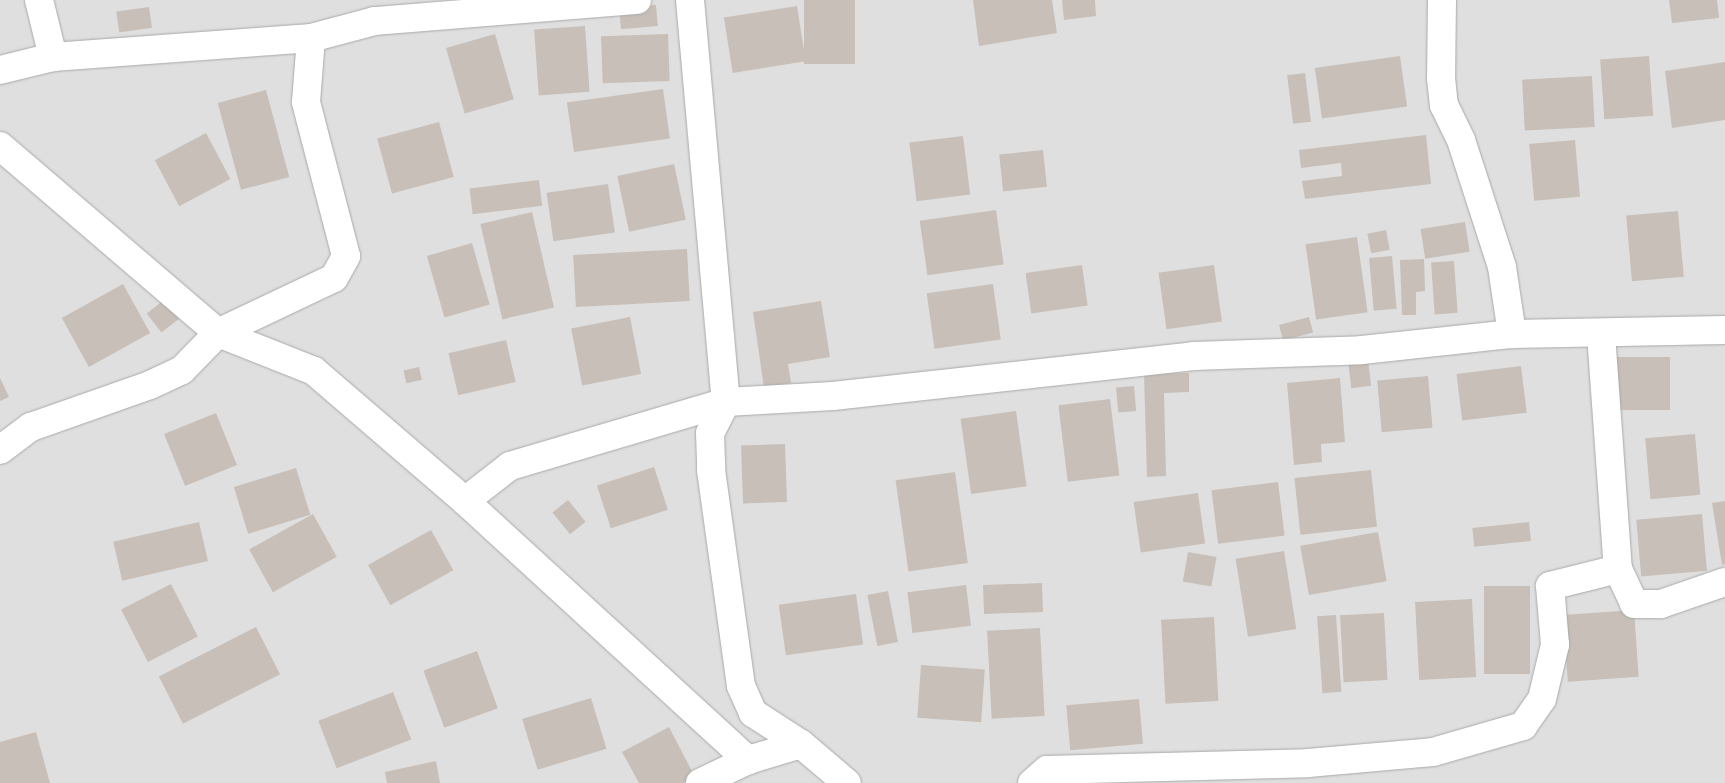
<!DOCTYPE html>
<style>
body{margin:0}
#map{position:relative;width:1725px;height:783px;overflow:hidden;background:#f2efe9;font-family:Commissioner,sans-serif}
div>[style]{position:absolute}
.residential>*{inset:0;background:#e0dfdf;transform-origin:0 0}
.building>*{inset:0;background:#c7bfb8;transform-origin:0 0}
.roads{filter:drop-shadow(0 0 1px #a9a9a9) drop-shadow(0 0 1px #a9a9a9)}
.minor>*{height:28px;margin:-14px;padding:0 14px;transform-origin:14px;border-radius:14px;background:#fff}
span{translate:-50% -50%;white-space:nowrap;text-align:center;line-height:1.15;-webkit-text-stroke:5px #fff;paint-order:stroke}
</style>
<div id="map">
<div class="residential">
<i style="left:0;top:0;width:1725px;height:783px"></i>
</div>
<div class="building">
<i style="left:804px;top:0;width:51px;height:64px"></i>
<i style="clip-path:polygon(973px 0,1052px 0,1057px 33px,979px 46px)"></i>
<i style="clip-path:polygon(1062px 0,1095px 0,1096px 16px,1064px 20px)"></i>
<i style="clip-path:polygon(1669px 0,1717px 0,1719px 18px,1672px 23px)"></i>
<i style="left:656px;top:5px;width:21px;height:37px;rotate:85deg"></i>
<i style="left:797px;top:6px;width:56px;height:74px;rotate:81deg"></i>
<i style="left:149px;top:7px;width:21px;height:33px;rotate:82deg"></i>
<i style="left:585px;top:26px;width:66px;height:51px;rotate:86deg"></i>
<i style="left:495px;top:34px;width:68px;height:51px;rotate:74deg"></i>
<i style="left:668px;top:34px;width:47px;height:67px;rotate:88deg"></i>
<i style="left:1400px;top:56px;width:51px;height:86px;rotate:82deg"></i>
<i style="left:1649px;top:56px;width:60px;height:49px;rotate:86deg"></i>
<i style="clip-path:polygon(1725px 62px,1725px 120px,1672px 128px,1665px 71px)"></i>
<i style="left:1305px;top:73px;width:49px;height:18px;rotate:83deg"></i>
<i style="left:1592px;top:76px;width:51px;height:70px;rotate:87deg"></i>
<i style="left:663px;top:89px;width:50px;height:97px;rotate:82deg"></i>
<i style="left:266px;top:90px;width:90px;height:50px;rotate:75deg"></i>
<i style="left:439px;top:122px;width:57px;height:64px;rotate:75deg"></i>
<i style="left:206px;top:133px;width:52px;height:58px;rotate:62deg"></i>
<i style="clip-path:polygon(1426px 135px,1431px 184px,1305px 199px,1302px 181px,1342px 176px,1341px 163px,1301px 168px,1299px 150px)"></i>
<i style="left:963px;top:136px;width:59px;height:54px;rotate:83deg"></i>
<i style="left:1575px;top:140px;width:57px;height:46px;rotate:85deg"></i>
<i style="left:1043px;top:150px;width:37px;height:44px;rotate:84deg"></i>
<i style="left:674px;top:164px;width:57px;height:58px;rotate:78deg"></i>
<i style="left:539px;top:180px;width:26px;height:70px;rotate:83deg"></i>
<i style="left:608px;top:184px;width:49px;height:62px;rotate:82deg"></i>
<i style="left:996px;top:210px;width:55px;height:77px;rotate:82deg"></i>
<i style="left:1678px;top:211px;width:66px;height:52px;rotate:85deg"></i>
<i style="left:532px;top:212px;width:98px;height:53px;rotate:77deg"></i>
<i style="left:1465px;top:222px;width:30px;height:45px;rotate:81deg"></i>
<i style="left:1386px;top:230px;width:20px;height:19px;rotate:79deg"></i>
<i style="left:1357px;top:237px;width:76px;height:52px;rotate:82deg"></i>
<i style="left:472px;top:243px;width:64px;height:47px;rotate:74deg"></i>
<i style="left:687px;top:249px;width:52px;height:114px;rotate:87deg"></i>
<i style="left:1392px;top:256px;width:53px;height:23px;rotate:85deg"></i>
<i style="clip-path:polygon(1424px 259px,1425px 291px,1416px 292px,1416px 315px,1402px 315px,1400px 260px)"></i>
<i style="left:1454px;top:261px;width:52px;height:23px;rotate:86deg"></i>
<i style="left:1082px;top:265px;width:41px;height:57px;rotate:82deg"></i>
<i style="left:1214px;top:265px;width:57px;height:56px;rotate:82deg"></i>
<i style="left:123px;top:284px;width:56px;height:70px;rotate:61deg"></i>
<i style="left:993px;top:284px;width:56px;height:67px;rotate:82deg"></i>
<i style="left:164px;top:300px;width:24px;height:22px;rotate:52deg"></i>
<i style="clip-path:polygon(821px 301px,830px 357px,788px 364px,791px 383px,764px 388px,753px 312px)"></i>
<i style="left:630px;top:317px;width:58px;height:60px;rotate:79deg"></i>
<i style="left:1309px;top:317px;width:16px;height:31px;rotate:75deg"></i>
<i style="left:506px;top:340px;width:43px;height:59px;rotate:77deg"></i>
<i style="left:1611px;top:357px;width:59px;height:53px"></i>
<i style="left:1368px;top:360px;width:26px;height:20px;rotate:83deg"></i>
<i style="left:1521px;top:366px;width:47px;height:65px;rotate:83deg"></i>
<i style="left:419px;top:367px;width:13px;height:16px;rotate:77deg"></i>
<i style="clip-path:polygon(1189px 373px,1189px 392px,1164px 393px,1166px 476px,1147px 477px,1144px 374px)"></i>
<i style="left:1428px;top:376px;width:52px;height:51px;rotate:85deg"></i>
<i style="clip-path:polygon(0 378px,9px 397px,0 401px)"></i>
<i style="clip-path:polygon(1340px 378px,1345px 442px,1321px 444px,1322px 462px,1294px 465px,1287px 383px)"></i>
<i style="left:1134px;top:386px;width:25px;height:18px;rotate:85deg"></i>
<i style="left:1110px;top:399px;width:77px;height:52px;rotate:83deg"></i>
<i style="left:1016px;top:411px;width:76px;height:56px;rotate:82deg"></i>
<i style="left:216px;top:413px;width:56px;height:56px;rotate:68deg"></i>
<i style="left:1695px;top:434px;width:61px;height:50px;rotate:85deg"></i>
<i style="left:785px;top:444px;width:58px;height:44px;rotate:88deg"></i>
<i style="left:654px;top:467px;width:45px;height:60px;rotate:72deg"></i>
<i style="left:296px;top:468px;width:49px;height:65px;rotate:73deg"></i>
<i style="left:1371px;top:470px;width:57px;height:77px;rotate:84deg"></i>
<i style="left:955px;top:472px;width:92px;height:60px;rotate:82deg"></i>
<i style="left:1278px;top:482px;width:54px;height:67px;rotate:83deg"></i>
<i style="left:1198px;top:493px;width:51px;height:65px;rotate:82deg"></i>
<i style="left:568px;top:500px;width:28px;height:20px;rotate:51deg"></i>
<i style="clip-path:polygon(1725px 501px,1725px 564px,1722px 565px,1712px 503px)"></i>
<i style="left:313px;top:514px;width:49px;height:73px;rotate:61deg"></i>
<i style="left:1702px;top:514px;width:57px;height:66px;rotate:85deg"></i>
<i style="left:199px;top:522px;width:40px;height:88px;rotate:77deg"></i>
<i style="left:1529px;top:522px;width:19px;height:57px;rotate:84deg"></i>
<i style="left:431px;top:530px;width:46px;height:72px;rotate:61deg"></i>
<i style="left:1378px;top:532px;width:50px;height:79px;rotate:80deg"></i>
<i style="left:1284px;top:551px;width:79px;height:49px;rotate:81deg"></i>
<i style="left:1188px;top:552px;width:29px;height:30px;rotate:10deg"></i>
<i style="left:1042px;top:583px;width:29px;height:59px;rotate:88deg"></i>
<i style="left:171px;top:584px;width:59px;height:56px;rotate:63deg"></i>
<i style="left:966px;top:585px;width:41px;height:59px;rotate:83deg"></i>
<i style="left:1484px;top:586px;width:46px;height:88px"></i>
<i style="left:888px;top:591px;width:52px;height:21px;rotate:79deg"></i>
<i style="left:856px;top:594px;width:51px;height:78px;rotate:82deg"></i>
<i style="left:1472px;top:599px;width:78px;height:57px;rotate:87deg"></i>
<i style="left:1634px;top:610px;width:67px;height:71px;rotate:86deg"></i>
<i style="left:1384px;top:613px;width:67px;height:44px;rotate:87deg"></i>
<i style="left:1336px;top:615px;width:77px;height:19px;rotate:86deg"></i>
<i style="left:1214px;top:617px;width:84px;height:53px;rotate:87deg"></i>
<i style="left:256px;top:627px;width:53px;height:109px;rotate:63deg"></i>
<i style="left:1040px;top:628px;width:88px;height:53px;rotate:87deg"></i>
<i style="left:477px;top:651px;width:61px;height:57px;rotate:70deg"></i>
<i style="left:921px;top:665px;width:64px;height:53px;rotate:4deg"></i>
<i style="left:393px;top:692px;width:51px;height:80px;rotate:69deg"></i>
<i style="left:591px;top:698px;width:53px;height:72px;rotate:73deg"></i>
<i style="left:1139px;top:699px;width:45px;height:73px;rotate:85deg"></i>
<i style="clip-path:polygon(669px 727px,695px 777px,683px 783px,639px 783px,622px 752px)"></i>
<i style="clip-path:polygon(36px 732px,50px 783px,0 783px,0 742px)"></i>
<i style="clip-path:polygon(436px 761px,440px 783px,387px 783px,385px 772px)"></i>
</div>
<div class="roads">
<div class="minor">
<i style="left:39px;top:0;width:59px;rotate:76.2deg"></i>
<i style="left:690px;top:0;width:404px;rotate:84.9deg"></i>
<i style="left:726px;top:402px;width:35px;rotate:117deg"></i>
<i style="left:710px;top:433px;width:37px;rotate:88deg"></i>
<i style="left:711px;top:470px;width:218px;rotate:82.1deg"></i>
<i style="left:741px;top:686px;width:30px;rotate:66deg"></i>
<i style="left:753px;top:713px;width:57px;rotate:32.9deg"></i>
<i style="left:801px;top:744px;width:60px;rotate:40.3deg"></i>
<i style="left:1442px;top:0;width:78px;rotate:90.7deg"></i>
<i style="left:1441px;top:78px;width:27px;rotate:84deg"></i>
<i style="left:1444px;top:105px;width:39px;rotate:64deg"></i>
<i style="left:1461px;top:140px;width:133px;rotate:72.1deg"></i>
<i style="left:1502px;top:267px;width:68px;rotate:81.5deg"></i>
<i style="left:0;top:70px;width:55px;rotate:-13.8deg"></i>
<i style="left:53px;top:57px;width:259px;rotate:-4.2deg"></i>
<i style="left:0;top:146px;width:287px;rotate:40.6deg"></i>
<i style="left:218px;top:333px;width:103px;rotate:21.6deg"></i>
<i style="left:314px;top:371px;width:199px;rotate:40.7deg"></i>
<i style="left:465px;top:501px;width:384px;rotate:42.5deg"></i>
<i style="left:1601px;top:334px;width:236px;rotate:85.9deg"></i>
<i style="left:1618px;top:569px;width:38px;rotate:65deg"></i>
<i style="left:1634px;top:604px;width:27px"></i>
<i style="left:1661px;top:604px;width:68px;rotate:-19deg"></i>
<i style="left:0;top:450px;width:39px;rotate:-37deg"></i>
<i style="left:31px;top:427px;width:126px;rotate:-19.4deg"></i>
<i style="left:150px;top:385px;width:35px;rotate:-25deg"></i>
<i style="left:182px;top:370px;width:52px;rotate:-45.8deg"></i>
<i style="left:218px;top:333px;width:128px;rotate:-25.4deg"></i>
<i style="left:334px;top:278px;width:25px;rotate:-61deg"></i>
<i style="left:346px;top:256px;width:159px;rotate:-104.6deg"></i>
<i style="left:306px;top:102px;width:64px;rotate:-85.5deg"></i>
<i style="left:311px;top:38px;width:66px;rotate:-14.9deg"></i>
<i style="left:375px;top:21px;width:263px;rotate:-4.6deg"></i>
<i style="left:465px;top:501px;width:57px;rotate:-37.9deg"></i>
<i style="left:510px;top:466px;width:225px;rotate:-16.5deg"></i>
<i style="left:726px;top:402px;width:107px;rotate:-3.2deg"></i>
<i style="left:833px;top:396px;width:363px;rotate:-6.3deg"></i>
<i style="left:1194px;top:356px;width:168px;rotate:-2deg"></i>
<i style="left:1362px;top:350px;width:151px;rotate:-6.1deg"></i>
<i style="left:1512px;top:334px;width:213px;rotate:-1.1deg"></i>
<i style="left:700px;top:783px;width:53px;rotate:-25.6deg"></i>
<i style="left:748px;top:760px;width:55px;rotate:-16.8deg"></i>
<i style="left:1032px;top:783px;width:20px;rotate:-41deg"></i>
<i style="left:1047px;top:770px;width:261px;rotate:-1.5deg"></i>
<i style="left:1308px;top:763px;width:125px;rotate:-5deg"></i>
<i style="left:1433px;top:752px;width:94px;rotate:-16.1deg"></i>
<i style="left:1523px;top:726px;width:33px;rotate:-55deg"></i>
<i style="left:1542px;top:699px;width:56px;rotate:-76.5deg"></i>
<i style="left:1555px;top:645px;width:59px;rotate:-94.8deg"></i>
<i style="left:1550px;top:586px;width:70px;rotate:-14deg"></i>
</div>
</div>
</div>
